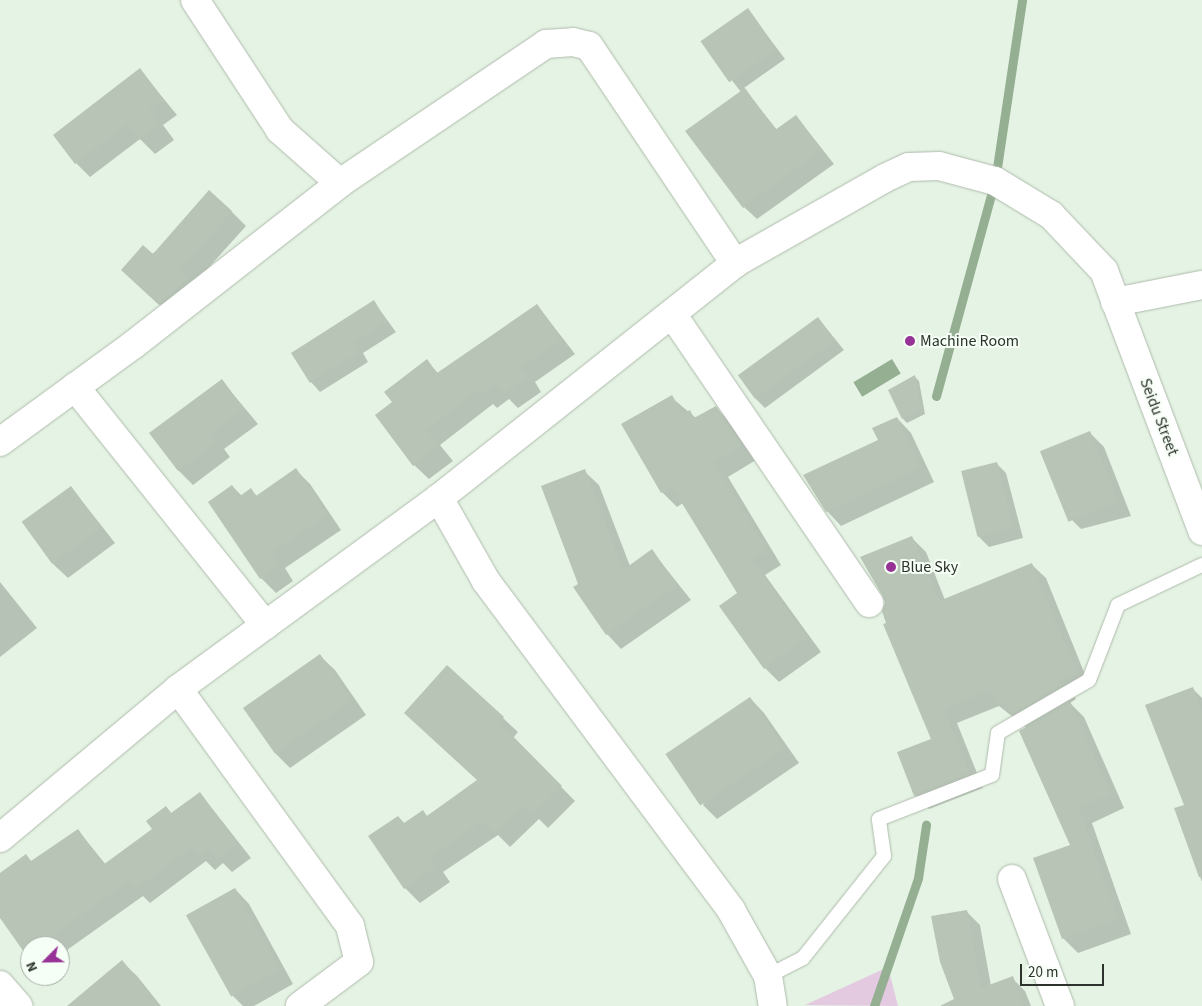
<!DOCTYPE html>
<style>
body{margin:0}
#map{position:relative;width:1202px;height:1006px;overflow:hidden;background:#e5f3e4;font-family:"Source Sans 3",sans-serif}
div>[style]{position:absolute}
.green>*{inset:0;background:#e3cae1}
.water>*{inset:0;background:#95af92;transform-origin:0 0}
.shadow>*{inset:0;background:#0003}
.stream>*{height:9px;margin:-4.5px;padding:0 4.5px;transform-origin:4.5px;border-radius:4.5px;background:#95af92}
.building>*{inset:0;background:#b7c4b6;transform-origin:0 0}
.roads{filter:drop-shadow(0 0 1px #aebbac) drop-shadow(0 0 1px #aebbac)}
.lane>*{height:14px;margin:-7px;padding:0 7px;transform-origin:7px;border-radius:7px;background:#fff}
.street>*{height:28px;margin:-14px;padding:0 14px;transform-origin:14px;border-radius:14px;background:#fff}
.dots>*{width:14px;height:14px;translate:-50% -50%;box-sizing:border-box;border:2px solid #f6fff5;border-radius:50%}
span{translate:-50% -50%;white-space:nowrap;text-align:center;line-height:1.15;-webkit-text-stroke:4px #f6fff5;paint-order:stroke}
.poi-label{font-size:16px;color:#2d322d}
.left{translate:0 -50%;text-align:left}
.street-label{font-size:16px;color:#2d322d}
.north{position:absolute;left:20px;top:936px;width:50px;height:50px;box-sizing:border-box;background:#f6fff5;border:1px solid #a6ada5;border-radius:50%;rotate:247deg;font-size:14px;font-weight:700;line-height:20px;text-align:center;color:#2d322d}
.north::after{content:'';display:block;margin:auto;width:18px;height:22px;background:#973297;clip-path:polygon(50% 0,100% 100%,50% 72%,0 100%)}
.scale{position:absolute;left:1020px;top:964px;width:84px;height:22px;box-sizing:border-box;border:2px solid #2d322d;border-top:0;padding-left:6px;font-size:15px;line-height:18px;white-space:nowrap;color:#2d322d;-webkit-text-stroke:4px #f6fff5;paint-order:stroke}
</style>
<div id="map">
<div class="green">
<i style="clip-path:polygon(888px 967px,898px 1006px,805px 1005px)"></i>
</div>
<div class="water">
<i style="left:892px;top:359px;width:17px;height:45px;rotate:59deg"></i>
</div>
<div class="shadow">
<i style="clip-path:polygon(748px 10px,785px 59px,744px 88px,777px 130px,796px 116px,834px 164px,757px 219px,744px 207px,741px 92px,702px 42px)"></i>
<i style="clip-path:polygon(140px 70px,177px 115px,163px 125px,174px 140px,155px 154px,140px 139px,90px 177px,76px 163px)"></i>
<i style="clip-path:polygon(231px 211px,246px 226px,193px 285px,174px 318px,122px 270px)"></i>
<i style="clip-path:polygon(374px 302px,396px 332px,363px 353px,368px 362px,320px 392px,311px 382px)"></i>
<i style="clip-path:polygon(537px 305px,575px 354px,535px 382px,541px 392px,518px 408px,509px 399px,497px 408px,493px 404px,440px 445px,453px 461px,429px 479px,414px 465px,394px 402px,426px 361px,439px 374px)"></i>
<i style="clip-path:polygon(818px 318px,844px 350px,765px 408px,755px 398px)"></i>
<i style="clip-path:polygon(915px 377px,919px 381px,925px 414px,907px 423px,903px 419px)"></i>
<i style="clip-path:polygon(222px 381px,258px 424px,224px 449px,230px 457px,193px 485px,178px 470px)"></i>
<i style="clip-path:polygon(671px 397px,696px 418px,715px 407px,730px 422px,756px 460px,728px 477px,781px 565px,765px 575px,821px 652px,779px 682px,765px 668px,739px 594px,683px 503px,677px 507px,662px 492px,623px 425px)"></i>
<i style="clip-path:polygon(897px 418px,911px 433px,934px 482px,841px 526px,827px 511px)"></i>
<i style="clip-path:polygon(1090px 433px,1104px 447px,1131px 516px,1081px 529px,1066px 514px)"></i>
<i style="clip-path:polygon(996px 463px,1006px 473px,1023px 538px,989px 547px,979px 537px)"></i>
<i style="clip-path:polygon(296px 470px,310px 484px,341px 530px,285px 568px,293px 581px,276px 593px,261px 578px,209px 502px,232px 486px,242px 496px,251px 490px,257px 496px)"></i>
<i style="clip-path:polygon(584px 471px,599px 485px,630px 566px,652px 551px,691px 600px,621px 649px,607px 634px,575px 588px,580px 584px)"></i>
<i style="clip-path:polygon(71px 487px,115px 543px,68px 578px,53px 564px)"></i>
<i style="clip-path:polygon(912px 538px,926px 552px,945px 600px,1032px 565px,1046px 578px,1090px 687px,1073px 694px,1076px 699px,1070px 703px,1084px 717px,1124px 808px,1092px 823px,1131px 934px,1078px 953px,1063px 938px,1071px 845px,1027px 728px,999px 706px,957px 723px,983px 788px,929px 809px,915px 795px,932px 739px,888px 624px)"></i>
<i style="clip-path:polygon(0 582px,37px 628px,0 657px)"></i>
<i style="clip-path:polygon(320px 656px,335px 670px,366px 715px,290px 768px,276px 754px,245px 709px)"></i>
<i style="clip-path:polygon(447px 666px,518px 732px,513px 738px,575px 801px,548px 828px,539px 819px,510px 847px,498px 835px,443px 872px,450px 882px,420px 903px,405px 888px,370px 837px,398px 817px,405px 824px,427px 816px,478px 781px)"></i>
<i style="clip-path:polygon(1193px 689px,1202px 698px,1202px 882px,1176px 809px,1186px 806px)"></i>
<i style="clip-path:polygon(750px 698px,764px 713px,799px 763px,717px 819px,703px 805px)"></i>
<i style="clip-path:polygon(200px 793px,251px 858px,232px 872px,223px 863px,215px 870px,206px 861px,150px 903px,143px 896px,60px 955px,60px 946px,30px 946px,30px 957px,27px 954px,0 916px,0 874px,32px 862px,78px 830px,106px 865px,154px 830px,166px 807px,172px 814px)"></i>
<i style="clip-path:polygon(235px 889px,249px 904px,293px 984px,254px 1006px,243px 1006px,232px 995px,188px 915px)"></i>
<i style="clip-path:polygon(967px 912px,980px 925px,991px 986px,1012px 978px,1025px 991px,1031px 1006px,958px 1006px)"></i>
<i style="clip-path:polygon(122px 962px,137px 976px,161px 1006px,85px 1006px)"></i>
</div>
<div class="stream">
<i style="left:936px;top:396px;width:223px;rotate:-74.7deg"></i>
<i style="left:995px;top:181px;width:183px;rotate:-81.5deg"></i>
<i style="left:874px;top:1006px;width:135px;rotate:-71deg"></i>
<i style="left:918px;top:878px;width:54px;rotate:-81.4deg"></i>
</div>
<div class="building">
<i style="left:748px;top:8px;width:50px;height:58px;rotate:55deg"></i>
<i style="clip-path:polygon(140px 68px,164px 100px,149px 110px,160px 125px,139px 140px,128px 124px,75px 164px,53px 135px)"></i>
<i style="clip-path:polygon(745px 88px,775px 130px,796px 115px,822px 150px,743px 208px,685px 131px)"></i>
<i style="clip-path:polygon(209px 190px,232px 211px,180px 270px,188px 278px,159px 305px,121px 270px,143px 245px,153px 254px)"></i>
<i style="clip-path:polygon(374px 300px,387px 322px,354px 343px,359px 352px,310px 383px,291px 353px)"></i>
<i style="clip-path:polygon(537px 304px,562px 339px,521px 368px,528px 377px,503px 394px,496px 384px,481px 394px,478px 390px,427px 430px,439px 446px,413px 466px,375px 415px,392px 402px,384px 392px,427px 359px,437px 373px)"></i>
<i style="left:818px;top:317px;width:29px;height:99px;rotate:54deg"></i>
<i style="clip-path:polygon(915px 375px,921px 409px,902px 419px,888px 390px)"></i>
<i style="clip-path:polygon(222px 379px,244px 409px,210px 434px,216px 442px,178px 471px,149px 433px)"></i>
<i style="clip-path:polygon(672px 395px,683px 414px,690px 410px,694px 418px,716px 406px,743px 445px,714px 462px,768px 551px,752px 560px,807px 637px,764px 669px,719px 606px,737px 593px,672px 487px,661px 493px,621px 424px)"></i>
<i style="clip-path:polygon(897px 417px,921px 468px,826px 512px,803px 475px,878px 440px,872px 428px)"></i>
<i style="left:1090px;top:431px;width:76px;height:54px;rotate:68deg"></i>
<i style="left:997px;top:462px;width:68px;height:37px;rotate:76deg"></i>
<i style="clip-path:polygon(296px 468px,328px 515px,271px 553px,280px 566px,260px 579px,208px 502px,232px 485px,240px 496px,251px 488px,256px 496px)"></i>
<i style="clip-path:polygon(585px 469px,623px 570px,652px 549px,677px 585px,606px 635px,573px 587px,578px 584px,541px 486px)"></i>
<i style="left:71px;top:486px;width:52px;height:61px;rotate:54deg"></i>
<i style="clip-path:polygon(912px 536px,939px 601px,1032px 563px,1077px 673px,1060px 680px,1063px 685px,1012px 715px,1006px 702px,997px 706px,990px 690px,944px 709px,970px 774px,914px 796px,897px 752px,931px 739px,883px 624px,886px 623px,882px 611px,885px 602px,882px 595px,860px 557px)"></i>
<i style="left:320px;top:654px;width:56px;height:94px;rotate:55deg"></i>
<i style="clip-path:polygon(447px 665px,504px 717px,499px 722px,562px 786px,533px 814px,524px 805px,495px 834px,482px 821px,430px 858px,436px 867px,404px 889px,368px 836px,398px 816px,404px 823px,423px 810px,427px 816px,477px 780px,404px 713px)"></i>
<i style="clip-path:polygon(1193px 687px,1202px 711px,1202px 877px,1199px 877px,1174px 808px,1184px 805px,1145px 705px)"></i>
<i style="left:750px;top:697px;width:62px;height:102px;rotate:56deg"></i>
<i style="clip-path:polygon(1070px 701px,1111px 794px,1079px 808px,1118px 920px,1062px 939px,1033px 858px,1070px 845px,1019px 731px)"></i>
<i style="clip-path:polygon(200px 792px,237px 844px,217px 859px,210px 848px,199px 856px,192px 847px,135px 889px,129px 881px,38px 946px,30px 946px,26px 955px,0 918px,0 873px,26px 854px,31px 861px,78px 829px,103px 865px,152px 829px,146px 821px,166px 806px,171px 813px)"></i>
<i style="left:235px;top:888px;width:93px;height:56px;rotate:61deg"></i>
<i style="clip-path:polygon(967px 910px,981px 988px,1013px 976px,1024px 1006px,940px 1006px,954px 999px,940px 962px,931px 916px)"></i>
<i style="clip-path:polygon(122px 960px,160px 1006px,67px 1006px)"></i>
</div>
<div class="roads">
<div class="lane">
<i style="left:768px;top:976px;width:39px;rotate:-27deg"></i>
<i style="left:803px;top:958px;width:130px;rotate:-51.5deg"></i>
<i style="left:884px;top:856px;width:37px;rotate:-98deg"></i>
<i style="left:879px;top:819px;width:121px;rotate:-21.3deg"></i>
<i style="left:992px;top:775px;width:42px;rotate:-81.9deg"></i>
<i style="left:998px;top:733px;width:105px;rotate:-30.2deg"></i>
<i style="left:1089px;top:680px;width:80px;rotate:-68.9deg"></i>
<i style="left:1118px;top:605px;width:93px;rotate:-25.5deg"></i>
</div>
<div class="street">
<i style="left:195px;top:0;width:155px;rotate:56.8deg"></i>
<i style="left:280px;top:130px;width:80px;rotate:41.5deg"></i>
<i style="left:1115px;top:302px;width:89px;rotate:-11.1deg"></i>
<i style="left:672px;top:314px;width:350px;rotate:55.7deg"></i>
<i style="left:75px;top:387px;width:305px;rotate:51.4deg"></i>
<i style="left:0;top:442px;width:165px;rotate:-36.1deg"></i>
<i style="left:133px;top:345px;width:263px;rotate:-38deg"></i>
<i style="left:340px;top:183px;width:249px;rotate:-34deg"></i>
<i style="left:546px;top:44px;width:27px;rotate:-4deg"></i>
<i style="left:573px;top:42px;width:16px;rotate:14deg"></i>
<i style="left:589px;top:46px;width:262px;rotate:56.1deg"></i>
<i style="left:439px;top:498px;width:95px;rotate:60.5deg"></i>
<i style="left:486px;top:581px;width:410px;rotate:53.3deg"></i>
<i style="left:731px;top:910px;width:76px;rotate:60.7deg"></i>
<i style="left:768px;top:976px;width:30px;rotate:81deg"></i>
<i style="left:178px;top:689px;width:293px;rotate:54deg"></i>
<i style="left:350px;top:926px;width:37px;rotate:76deg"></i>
<i style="left:359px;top:962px;width:74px;rotate:143.3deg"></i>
<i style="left:0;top:838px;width:232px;rotate:-39.9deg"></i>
<i style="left:178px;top:689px;width:323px;rotate:-36.2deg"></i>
<i style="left:439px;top:498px;width:378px;rotate:-38.4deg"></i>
<i style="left:735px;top:263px;width:172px;rotate:-29.5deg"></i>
<i style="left:885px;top:178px;width:26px;rotate:-25deg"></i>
<i style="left:909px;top:167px;width:30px;rotate:-2deg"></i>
<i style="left:939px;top:166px;width:58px;rotate:15deg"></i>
<i style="left:995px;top:181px;width:66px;rotate:31.3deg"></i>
<i style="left:1051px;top:215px;width:77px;rotate:46.6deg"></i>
<i style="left:1104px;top:271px;width:278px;rotate:69.3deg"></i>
<i style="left:1012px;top:879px;width:136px;rotate:69.3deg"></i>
<i style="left:0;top:985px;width:28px;rotate:49deg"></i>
</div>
</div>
<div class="dots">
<i style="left:910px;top:341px;background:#973297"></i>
<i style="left:891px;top:567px;background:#973297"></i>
</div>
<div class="poi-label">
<span class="left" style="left:920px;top:341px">Machine Room</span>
<span class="left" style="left:901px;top:567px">Blue Sky</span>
</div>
<div class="street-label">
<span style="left:1159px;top:417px;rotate:69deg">Seidu Street</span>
</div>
<div class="north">N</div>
<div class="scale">20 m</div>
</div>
